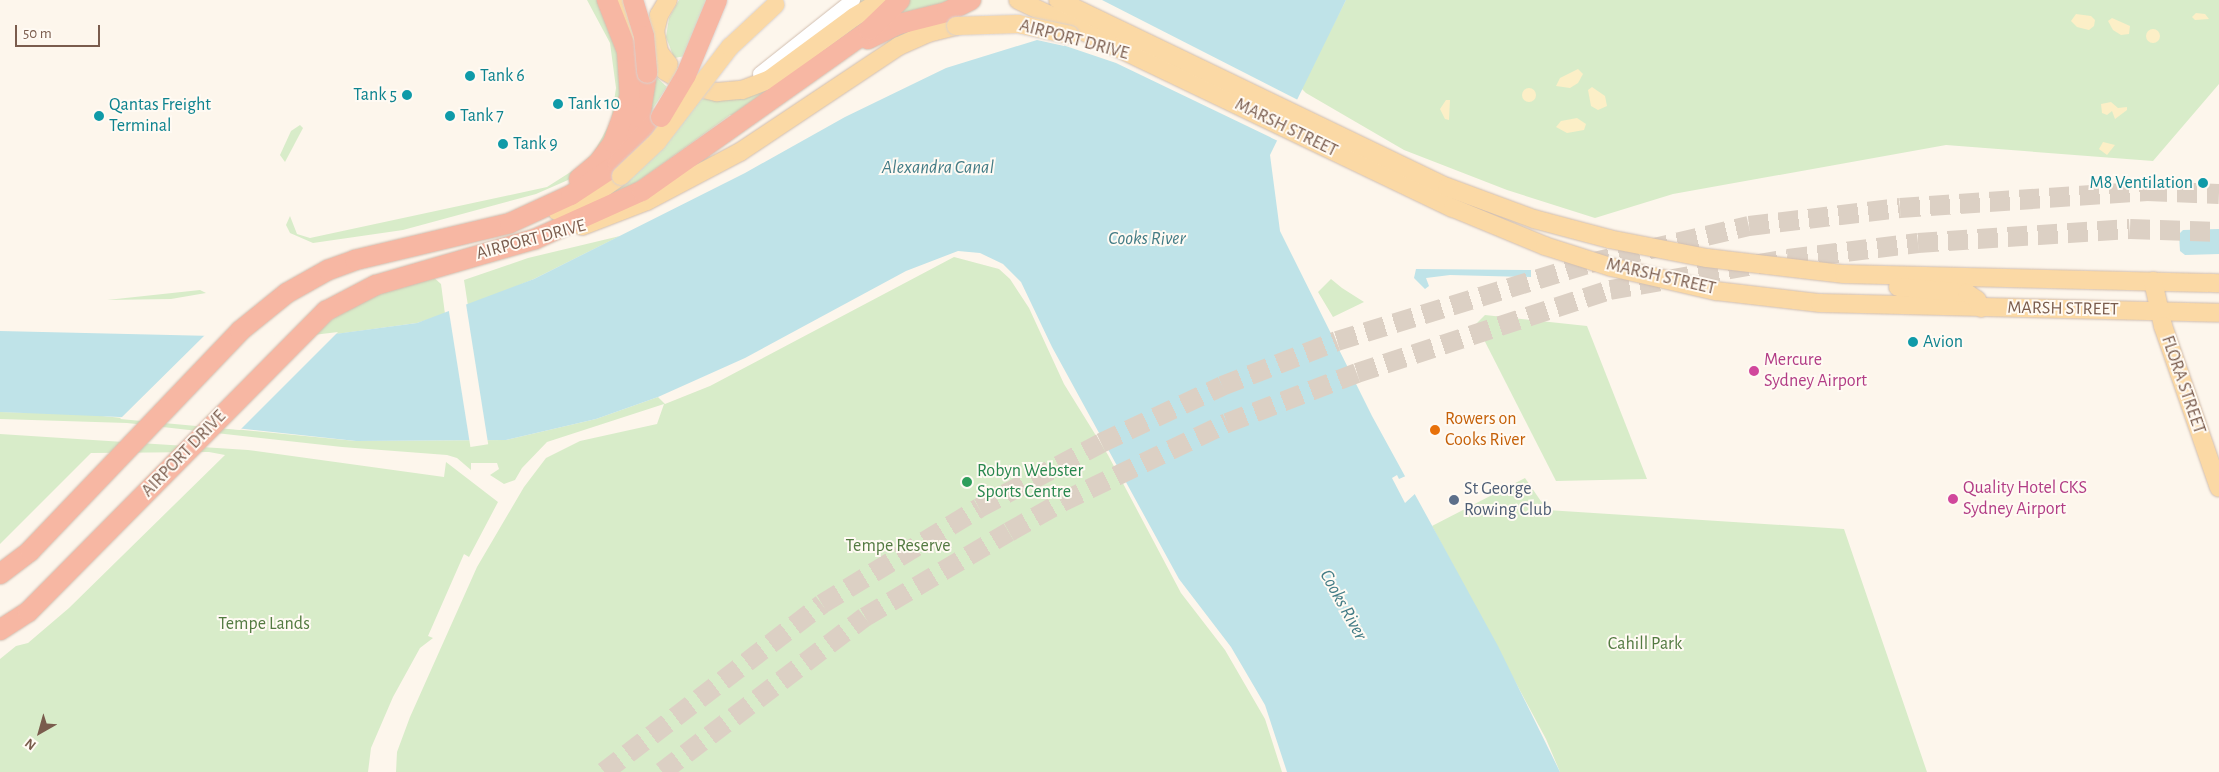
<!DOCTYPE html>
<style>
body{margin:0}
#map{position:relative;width:2219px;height:772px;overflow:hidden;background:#fdf6ec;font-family:"Alegreya Sans",sans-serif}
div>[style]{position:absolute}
.green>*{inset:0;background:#d8ecc9}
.sand>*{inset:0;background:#fcefc7}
.round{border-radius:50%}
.water>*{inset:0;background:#bfe3e8}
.pier>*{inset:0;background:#fdf6ec;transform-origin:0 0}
.highway-tunnel>*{height:20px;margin-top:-10px;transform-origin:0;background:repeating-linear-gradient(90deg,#dcd0c4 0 20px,transparent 0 30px)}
.roads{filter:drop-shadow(0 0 1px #d1beb0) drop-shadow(0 0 1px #d1beb0)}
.minor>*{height:14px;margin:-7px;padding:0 7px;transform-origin:7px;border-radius:7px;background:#fff}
.major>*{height:18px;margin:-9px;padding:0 9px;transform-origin:9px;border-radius:9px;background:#fbd9a5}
.highway>*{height:20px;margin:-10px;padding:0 10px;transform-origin:10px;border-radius:10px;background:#f7b7a3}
.bridges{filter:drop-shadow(0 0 1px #dad1cd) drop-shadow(0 0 1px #dad1cd)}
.major-bridge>*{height:18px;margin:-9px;padding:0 9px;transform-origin:9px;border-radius:9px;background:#fbd9a5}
.highway-bridge>*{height:20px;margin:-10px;padding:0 10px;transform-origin:10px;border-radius:10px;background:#f7b7a3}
.dots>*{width:14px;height:14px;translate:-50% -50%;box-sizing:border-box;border:2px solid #fffaf3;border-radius:50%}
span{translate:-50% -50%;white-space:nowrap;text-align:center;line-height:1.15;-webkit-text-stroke:4px #fffaf3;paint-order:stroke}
.street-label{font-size:18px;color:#7a5c4d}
.culture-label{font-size:18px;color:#0d838f}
.left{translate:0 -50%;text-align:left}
.right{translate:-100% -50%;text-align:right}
.hotel-label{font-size:18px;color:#b23c85}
.food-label{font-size:18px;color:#c56008}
.leisure-label{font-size:18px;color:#27864d}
.service-label{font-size:18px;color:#4e5e75}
.park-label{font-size:18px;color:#537a41}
.water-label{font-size:19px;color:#437c86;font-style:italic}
.north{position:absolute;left:15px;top:707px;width:50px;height:50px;-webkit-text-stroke:4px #fffaf3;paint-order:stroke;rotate:218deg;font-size:14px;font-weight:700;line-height:20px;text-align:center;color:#7a5c4d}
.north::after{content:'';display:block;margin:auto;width:18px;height:22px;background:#7a5c4d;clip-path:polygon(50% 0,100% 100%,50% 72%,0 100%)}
.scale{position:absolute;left:15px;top:25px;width:85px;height:22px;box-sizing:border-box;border:2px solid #7a5c4d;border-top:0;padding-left:6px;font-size:15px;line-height:18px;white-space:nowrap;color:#7a5c4d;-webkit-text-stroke:4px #fffaf3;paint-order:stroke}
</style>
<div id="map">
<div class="green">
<i style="clip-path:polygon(587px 0,598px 0,623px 65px,621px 99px,607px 138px,582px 168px,568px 180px,536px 194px,403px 230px,313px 243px,290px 233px,286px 225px,290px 216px,297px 234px,310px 238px,547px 187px,580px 166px,594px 152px,611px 121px,616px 88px,610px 43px)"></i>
<i style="clip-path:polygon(679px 0,709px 0,686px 56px,674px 58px,666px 37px,669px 18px)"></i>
<i style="clip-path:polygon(861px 0,891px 0,873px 18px,737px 117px,730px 115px,625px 191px,575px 211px,699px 99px,740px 99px)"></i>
<i style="clip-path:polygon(909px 0,953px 0,896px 18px)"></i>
<i style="clip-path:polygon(1346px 0,2219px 0,2219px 84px,2153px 161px,1946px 145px,1673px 194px,1595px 218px,1507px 190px,1404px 150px,1306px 93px,1301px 88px)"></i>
<i style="clip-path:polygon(652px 73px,667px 87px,648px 116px)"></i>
<i style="clip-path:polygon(300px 125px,303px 128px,285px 162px,280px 155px,291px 131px)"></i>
<i style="clip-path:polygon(620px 236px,534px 279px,468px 306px,464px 280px,528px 258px)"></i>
<i style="clip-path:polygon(954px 257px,999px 269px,1010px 279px,1029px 308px,1064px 384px,1108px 455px,1181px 593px,1225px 650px,1265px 719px,1282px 772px,396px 772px,397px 752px,410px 717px,477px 567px,524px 487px,546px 458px,580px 441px,657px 424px,664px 404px,547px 442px,522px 468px,515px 480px,504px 484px,490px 475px,499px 469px,497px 463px,471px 463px,471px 470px,457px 458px,447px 455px,342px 447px,127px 423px,0 419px,0 412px,82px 414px,356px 441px,506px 440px,596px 419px,658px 397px,665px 404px,710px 386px)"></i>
<i style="clip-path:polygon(431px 275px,441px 284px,445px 314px,417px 323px,307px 338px,338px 315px,378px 292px)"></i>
<i style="clip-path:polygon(1331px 279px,1342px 288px,1364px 302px,1333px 317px,1318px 292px)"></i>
<i style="clip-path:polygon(200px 290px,206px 293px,171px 299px,107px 300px)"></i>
<i style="clip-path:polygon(1485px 315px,1587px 326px,1647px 479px,1556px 481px,1476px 324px)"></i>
<i style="clip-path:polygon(0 434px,248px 450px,444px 477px,446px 462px,498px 502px,469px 557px,464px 554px,428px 636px,433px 638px,420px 648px,393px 697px,371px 748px,368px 772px,0 772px,0 659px,16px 646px,28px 643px,69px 608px,225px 455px,209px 452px,91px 453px,0 544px)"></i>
<i style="clip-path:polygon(1525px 478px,1547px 510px,1844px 529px,1927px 772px,1560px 772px,1546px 739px,1432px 526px)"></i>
</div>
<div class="sand">
<i style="clip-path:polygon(2196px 13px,2205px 14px,2209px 19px,2195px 20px,2192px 17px)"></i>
<i style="clip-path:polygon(2076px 14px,2091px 16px,2095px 20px,2094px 26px,2089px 30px,2077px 27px,2071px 21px)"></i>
<i style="clip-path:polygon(2112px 18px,2130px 26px,2129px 34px,2121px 35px,2113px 30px,2108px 21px)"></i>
<i class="round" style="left:2146px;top:29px;width:14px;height:14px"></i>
<i style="clip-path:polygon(1578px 69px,1583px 74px,1578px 83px,1570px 88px,1556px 86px,1560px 78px)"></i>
<i style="clip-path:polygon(1592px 87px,1605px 96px,1607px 106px,1598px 110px,1591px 106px,1588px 90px)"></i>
<i class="round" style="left:1522px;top:88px;width:14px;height:14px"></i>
<i style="clip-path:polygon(1446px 100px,1450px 100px,1449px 120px,1445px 119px,1440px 109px)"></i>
<i style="clip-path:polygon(2111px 102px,2118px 108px,2127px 107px,2127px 110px,2115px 119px,2112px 111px,2107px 115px,2102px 113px,2101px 104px)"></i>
<i style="clip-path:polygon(1577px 118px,1586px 124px,1584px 130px,1567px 133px,1556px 127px,1561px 121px)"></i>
<i style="clip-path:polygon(2103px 142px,2115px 145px,2107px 155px,2099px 149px)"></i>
</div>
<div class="water">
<i style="clip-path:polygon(1077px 0,1346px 0,1270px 155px,1280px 231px,1372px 416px,1498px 646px,1560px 772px,1287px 772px,1265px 705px,1231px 647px,1179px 579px,1052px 347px,1021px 282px,1003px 264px,980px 253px,958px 251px,906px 271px,745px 358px,658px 397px,596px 419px,506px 440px,356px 441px,144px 418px,0 412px,0 331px,305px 338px,417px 323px,534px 279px,745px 173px,845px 117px,946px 68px,1037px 40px,1064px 46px)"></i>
<i style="clip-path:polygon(2219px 229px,2219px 254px,2185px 255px,2180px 251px,2179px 234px,2183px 230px)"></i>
<i style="clip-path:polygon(1416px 269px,1531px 270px,1531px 277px,1450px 275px,1426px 278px,1429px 286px,1425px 289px,1414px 278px)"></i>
</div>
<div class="pier">
<i style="clip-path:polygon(1074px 0,1102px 0,1298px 100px,1278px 141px,1116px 63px,1045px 39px,1062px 43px)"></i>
<i style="left:466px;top:304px;width:142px;height:18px;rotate:81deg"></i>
<i style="clip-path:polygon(338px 332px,240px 430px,120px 419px,206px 334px,305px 336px)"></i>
<i style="clip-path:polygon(1397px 475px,1399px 479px,1408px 475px,1417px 492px,1405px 503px,1392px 478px)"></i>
</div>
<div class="highway-tunnel">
<i style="left:604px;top:772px;width:275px;rotate:-37.6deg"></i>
<i style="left:822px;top:604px;width:184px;rotate:-31.4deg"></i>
<i style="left:979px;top:508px;width:138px;rotate:-28deg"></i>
<i style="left:1101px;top:443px;width:134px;rotate:-25.2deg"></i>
<i style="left:1222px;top:386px;width:123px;rotate:-21.4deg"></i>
<i style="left:1337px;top:341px;width:265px;rotate:-17.1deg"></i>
<i style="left:1590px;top:263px;width:163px;rotate:-13.1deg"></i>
<i style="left:1749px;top:226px;width:152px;rotate:-6.8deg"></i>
<i style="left:1900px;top:208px;width:248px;rotate:-3.9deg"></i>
<i style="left:2147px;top:191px;width:72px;rotate:2.4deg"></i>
<i style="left:662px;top:772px;width:255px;rotate:-37.4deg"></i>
<i style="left:865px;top:617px;width:167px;rotate:-30.6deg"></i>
<i style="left:1009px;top:532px;width:61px;rotate:-29.5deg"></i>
<i style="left:1062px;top:502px;width:183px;rotate:-25.6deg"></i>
<i style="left:1227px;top:423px;width:139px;rotate:-21deg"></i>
<i style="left:1357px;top:373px;width:266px;rotate:-18.2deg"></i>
<i style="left:1610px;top:290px;width:181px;rotate:-9.9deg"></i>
<i style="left:1788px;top:259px;width:131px;rotate:-7deg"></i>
<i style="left:1918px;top:243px;width:212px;rotate:-3.8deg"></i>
<i style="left:2130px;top:229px;width:89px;rotate:1.9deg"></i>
</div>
<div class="roads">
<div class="minor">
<i style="left:760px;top:74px;width:119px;rotate:-38.5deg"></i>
</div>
<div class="major">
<i style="left:668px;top:0;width:17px;rotate:121deg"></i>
<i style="left:659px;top:15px;width:16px;rotate:104deg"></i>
<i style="left:655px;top:31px;width:21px;rotate:79deg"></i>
<i style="left:659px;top:52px;width:16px;rotate:52deg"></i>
<i style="left:1018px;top:0;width:482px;rotate:25.6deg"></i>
<i style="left:1453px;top:208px;width:100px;rotate:22.4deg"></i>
<i style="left:1545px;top:246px;width:69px;rotate:17.7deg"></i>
<i style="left:1611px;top:267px;width:108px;rotate:12.9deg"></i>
<i style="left:1716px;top:291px;width:105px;rotate:6.6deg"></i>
<i style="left:1820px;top:303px;width:399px;rotate:1.4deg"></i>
<i style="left:1058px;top:0;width:432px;rotate:25.7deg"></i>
<i style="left:1447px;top:187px;width:93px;rotate:20.2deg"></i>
<i style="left:1534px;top:219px;width:78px;rotate:14.9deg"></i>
<i style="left:1609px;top:239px;width:100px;rotate:11deg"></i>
<i style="left:1707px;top:258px;width:138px;rotate:6.7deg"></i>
<i style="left:1844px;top:274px;width:375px;rotate:1.4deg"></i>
<i style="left:616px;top:5px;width:30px;rotate:60deg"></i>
<i style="left:631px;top:31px;width:52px;rotate:49.6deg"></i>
<i style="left:665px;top:71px;width:27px;rotate:31deg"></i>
<i style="left:688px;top:85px;width:30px;rotate:14deg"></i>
<i style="left:717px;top:92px;width:25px;rotate:-5deg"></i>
<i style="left:742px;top:90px;width:30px;rotate:-21deg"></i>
<i style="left:770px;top:79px;width:104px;rotate:-36.4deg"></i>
<i style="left:854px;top:17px;width:33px;rotate:-31deg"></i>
<i style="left:557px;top:211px;width:42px;rotate:-24.1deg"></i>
<i style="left:595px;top:194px;width:32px;rotate:-35deg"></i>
<i style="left:582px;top:226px;width:70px;rotate:-21deg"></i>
<i style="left:647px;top:201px;width:105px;rotate:-27.8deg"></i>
<i style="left:740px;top:152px;width:191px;rotate:-33.7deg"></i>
<i style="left:899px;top:46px;width:32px;rotate:-24deg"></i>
<i style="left:928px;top:33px;width:29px;rotate:-14deg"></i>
<i style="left:2153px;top:281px;width:46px;rotate:77.5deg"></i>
<i style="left:2163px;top:326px;width:171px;rotate:70.9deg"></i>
<i style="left:1898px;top:287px;width:69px;rotate:5deg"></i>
<i style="left:1967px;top:293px;width:12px;rotate:35deg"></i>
<i style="left:1977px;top:300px;width:9px;rotate:63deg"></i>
</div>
<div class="highway">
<i style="left:868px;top:39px;width:34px;rotate:-26deg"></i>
<i style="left:899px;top:24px;width:49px;rotate:-14deg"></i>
<i style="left:947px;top:12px;width:27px;rotate:-27deg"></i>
<i style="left:626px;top:148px;width:34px;rotate:-66deg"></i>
<i style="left:640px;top:117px;width:45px;rotate:-81deg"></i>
<i style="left:579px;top:179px;width:25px;rotate:-40deg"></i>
<i style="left:598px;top:163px;width:25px;rotate:-53deg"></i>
<i style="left:613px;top:143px;width:50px;rotate:-70.1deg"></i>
<i style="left:630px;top:96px;width:45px;rotate:-93.8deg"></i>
<i style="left:627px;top:51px;width:55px;rotate:-111.4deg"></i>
<i style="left:0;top:574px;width:38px;rotate:-37deg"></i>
<i style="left:30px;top:551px;width:304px;rotate:-46.3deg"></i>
<i style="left:240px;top:331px;width:60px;rotate:-39deg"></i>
<i style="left:287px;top:293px;width:47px;rotate:-29.3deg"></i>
<i style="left:328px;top:270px;width:29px;rotate:-20deg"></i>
<i style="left:355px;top:260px;width:159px;rotate:-13.4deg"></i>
<i style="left:510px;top:223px;width:67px;rotate:-24.7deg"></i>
<i style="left:571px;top:195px;width:56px;rotate:-33.4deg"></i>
<i style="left:618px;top:164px;width:64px;rotate:-47.5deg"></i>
<i style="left:0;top:630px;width:33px;rotate:-33deg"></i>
<i style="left:28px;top:612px;width:424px;rotate:-45.3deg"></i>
<i style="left:326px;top:311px;width:56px;rotate:-27.5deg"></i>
<i style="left:376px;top:285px;width:166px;rotate:-16.1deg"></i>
<i style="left:535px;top:239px;width:117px;rotate:-24.2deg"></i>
<i style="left:642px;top:191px;width:278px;rotate:-35.3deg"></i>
<i style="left:869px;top:30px;width:43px;rotate:-44.1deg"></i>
</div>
</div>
<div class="bridges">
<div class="major-bridge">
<i style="left:956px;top:26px;width:62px;rotate:-1.8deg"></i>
<i style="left:1018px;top:24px;width:53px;rotate:11.9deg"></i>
<i style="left:621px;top:176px;width:50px;rotate:-43.4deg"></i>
<i style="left:657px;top:142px;width:120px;rotate:-52.5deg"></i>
<i style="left:730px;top:47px;width:62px;rotate:-43deg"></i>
</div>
<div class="highway-bridge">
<i style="left:633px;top:0;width:38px;rotate:73deg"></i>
<i style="left:644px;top:36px;width:37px;rotate:85deg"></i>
<i style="left:661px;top:117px;width:49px;rotate:-59.2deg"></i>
<i style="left:686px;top:75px;width:81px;rotate:-67.5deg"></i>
</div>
</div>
<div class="dots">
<i style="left:470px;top:76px;background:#0f9aa8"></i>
<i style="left:407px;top:95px;background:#0f9aa8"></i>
<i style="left:558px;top:104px;background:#0f9aa8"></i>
<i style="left:99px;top:116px;background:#0f9aa8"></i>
<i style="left:450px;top:116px;background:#0f9aa8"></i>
<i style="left:503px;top:144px;background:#0f9aa8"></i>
<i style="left:2203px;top:183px;background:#0f9aa8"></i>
<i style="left:1913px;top:342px;background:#0f9aa8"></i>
<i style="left:1754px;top:371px;background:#d1479c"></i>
<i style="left:1435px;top:430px;background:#e8710a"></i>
<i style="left:967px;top:482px;background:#2e9e5b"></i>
<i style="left:1953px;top:499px;background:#d1479c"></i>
<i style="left:1454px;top:500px;background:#5c6f8a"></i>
</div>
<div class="street-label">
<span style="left:1074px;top:40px;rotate:15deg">AIRPORT DRIVE</span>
<span style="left:1286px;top:128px;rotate:26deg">MARSH STREET</span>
<span style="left:531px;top:240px;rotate:-15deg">AIRPORT DRIVE</span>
<span style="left:1661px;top:277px;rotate:13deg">MARSH STREET</span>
<span style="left:2063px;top:309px;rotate:1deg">MARSH STREET</span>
<span style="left:2183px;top:385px;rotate:71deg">FLORA STREET</span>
<span style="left:184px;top:454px;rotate:-46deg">AIRPORT DRIVE</span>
</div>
<div class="culture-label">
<span class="left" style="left:480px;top:76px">Tank 6</span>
<span class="right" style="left:397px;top:95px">Tank 5</span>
<span class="left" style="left:568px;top:104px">Tank 10</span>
<span class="left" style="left:109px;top:116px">Qantas Freight<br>Terminal</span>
<span class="left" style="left:460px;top:116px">Tank 7</span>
<span class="left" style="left:513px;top:144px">Tank 9</span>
<span class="right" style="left:2193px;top:183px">M8 Ventilation</span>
<span class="left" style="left:1923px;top:342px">Avion</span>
</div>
<div class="hotel-label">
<span class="left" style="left:1764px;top:371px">Mercure<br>Sydney Airport</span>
<span class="left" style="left:1963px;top:499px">Quality Hotel CKS<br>Sydney Airport</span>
</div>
<div class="food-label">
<span class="left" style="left:1445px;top:430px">Rowers on<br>Cooks River</span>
</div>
<div class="leisure-label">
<span class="left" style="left:977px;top:482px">Robyn Webster<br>Sports Centre</span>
</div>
<div class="service-label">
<span class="left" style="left:1464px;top:500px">St George<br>Rowing Club</span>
</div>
<div class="park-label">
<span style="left:898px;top:546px">Tempe Reserve</span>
<span style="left:264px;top:624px">Tempe Lands</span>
<span style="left:1645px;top:644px">Cahill Park</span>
</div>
<div class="water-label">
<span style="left:938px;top:168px">Alexandra Canal</span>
<span style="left:1147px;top:239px">Cooks River</span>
<span style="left:1343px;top:605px;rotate:61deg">Cooks River</span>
</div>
<div class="north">N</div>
<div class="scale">50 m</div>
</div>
